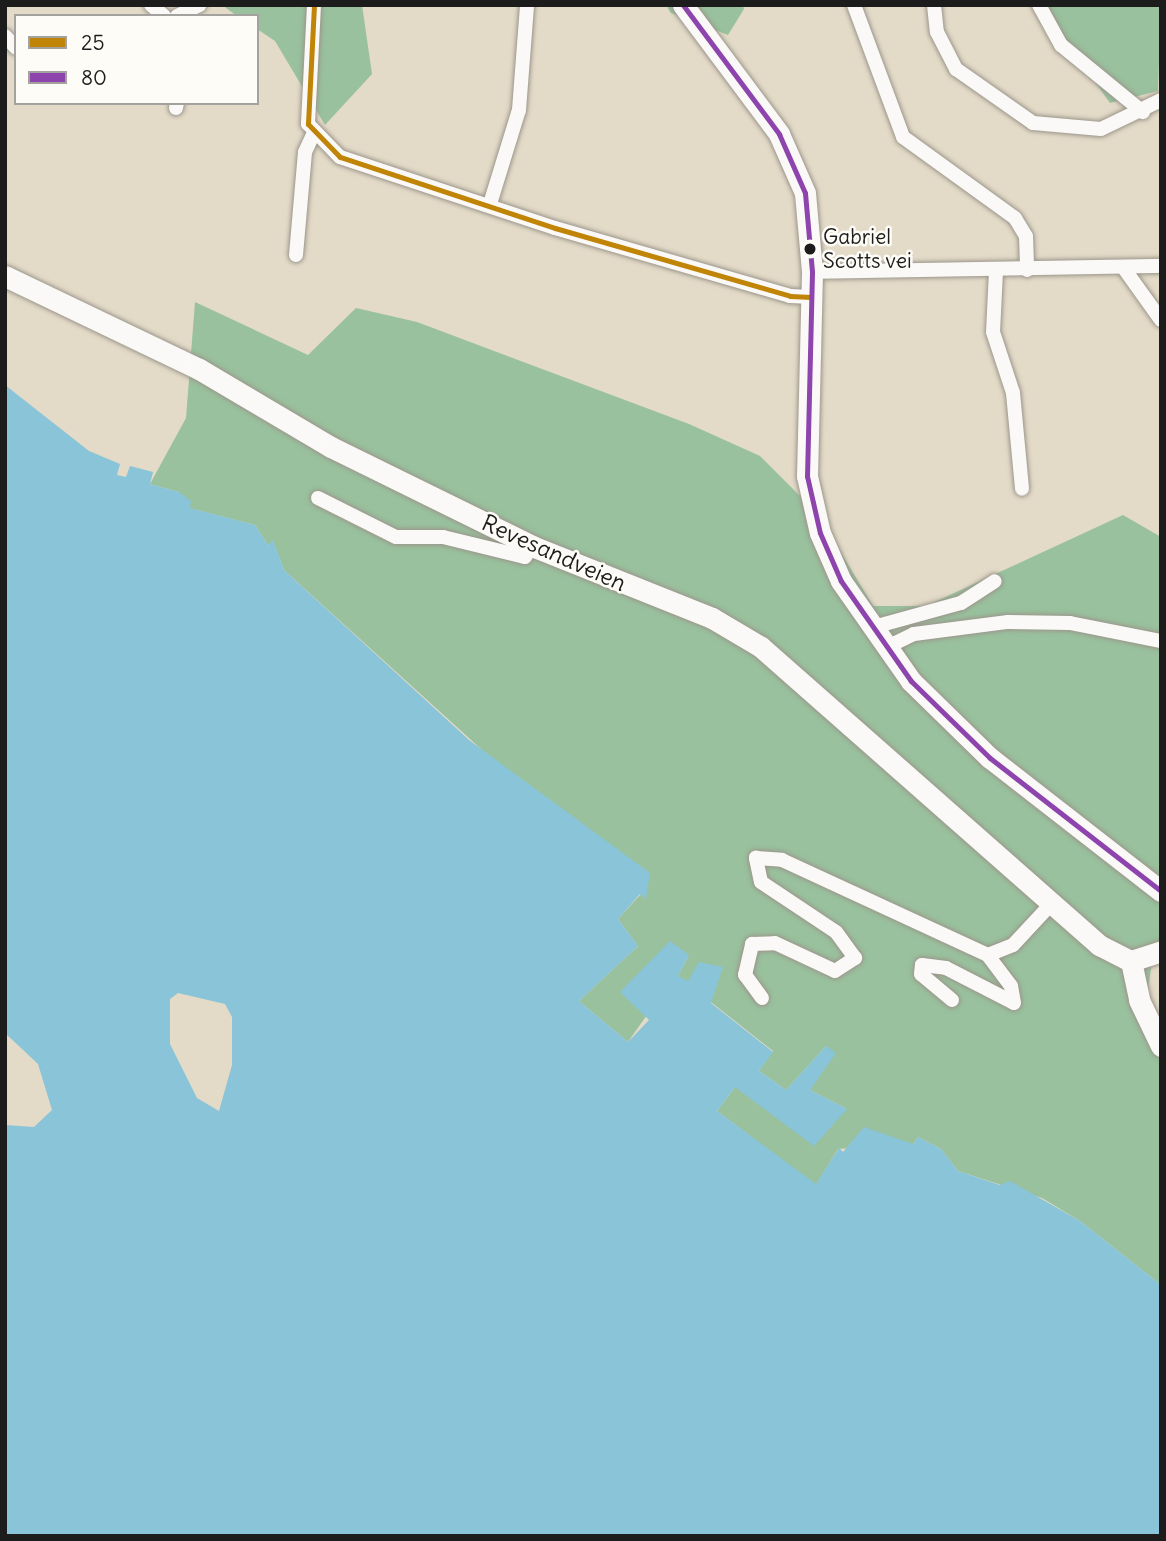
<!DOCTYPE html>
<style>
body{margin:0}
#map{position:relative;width:1166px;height:1541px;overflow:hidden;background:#e3dac7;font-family:Delius,sans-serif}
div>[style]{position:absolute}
.forest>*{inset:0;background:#99c19d}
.water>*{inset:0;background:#89c4d8}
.roads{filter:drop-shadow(0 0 2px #9b968b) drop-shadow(0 0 2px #9b968b)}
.street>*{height:14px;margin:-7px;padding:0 7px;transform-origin:7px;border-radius:7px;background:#fbf9f7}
.secondary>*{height:21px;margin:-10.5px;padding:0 10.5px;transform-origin:10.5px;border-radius:10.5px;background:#fbf9f7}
.bus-1>*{height:5px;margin:-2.5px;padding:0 2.5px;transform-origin:2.5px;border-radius:2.5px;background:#c08407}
.bus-2>*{height:5px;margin:-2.5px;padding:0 2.5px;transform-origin:2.5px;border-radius:2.5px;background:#8e44ad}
.dots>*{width:19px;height:19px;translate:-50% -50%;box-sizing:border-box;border:4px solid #fdfcf7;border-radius:50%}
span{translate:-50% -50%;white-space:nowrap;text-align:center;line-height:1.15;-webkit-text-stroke:5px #fdfcf7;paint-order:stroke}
.bus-label{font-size:21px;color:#1c1c1c}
.left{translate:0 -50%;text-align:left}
.street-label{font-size:23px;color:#1c1c1c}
.frame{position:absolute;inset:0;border:7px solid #1c1c1c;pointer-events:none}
.legend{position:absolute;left:14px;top:14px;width:245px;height:91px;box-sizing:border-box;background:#fdfcf7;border:2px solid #a3a29f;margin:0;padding:9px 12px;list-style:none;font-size:21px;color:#1c1c1c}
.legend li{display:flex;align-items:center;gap:14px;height:35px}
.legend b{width:35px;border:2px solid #a3a29f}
</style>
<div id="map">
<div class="forest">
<i style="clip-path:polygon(222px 5px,362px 5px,372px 74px,325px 125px,275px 41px,257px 29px,257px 16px,237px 16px)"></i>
<i style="clip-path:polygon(666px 5px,743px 5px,744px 9px,728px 35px,671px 13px)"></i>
<i style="clip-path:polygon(1048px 5px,1161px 5px,1158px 91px,1110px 103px,1054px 25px)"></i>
<i style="clip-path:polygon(195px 302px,308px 355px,356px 308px,417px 322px,689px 424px,760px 456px,818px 514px,873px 606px,926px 606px,1123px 515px,1161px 537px,1161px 960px,1152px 963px,1146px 1002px,1161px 1027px,1161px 1285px,1080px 1221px,1042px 1198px,958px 1171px,941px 1149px,918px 1137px,913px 1144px,838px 1149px,816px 1185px,717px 1111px,735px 1087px,847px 1109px,810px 1090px,826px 1046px,786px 1090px,759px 1071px,773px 1051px,678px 976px,689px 955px,628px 1042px,579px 1001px,638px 946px,618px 919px,641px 894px,645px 898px,284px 570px,273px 541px,268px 545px,255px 525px,189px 508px,179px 492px,150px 484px,186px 418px)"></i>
</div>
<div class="water">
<i style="clip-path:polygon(evenodd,5px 385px,89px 451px,120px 464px,117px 475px,126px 477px,130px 466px,153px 472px,150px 484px,179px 492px,191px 501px,190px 508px,255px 525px,268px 545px,273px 540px,284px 570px,469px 740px,650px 873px,646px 899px,640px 894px,618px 919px,638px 946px,579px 1001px,628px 1042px,649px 1020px,620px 992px,670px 941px,689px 955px,678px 976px,688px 981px,699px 962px,723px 967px,711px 1003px,773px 1052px,759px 1071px,786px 1090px,826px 1046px,836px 1053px,810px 1090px,847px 1109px,814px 1146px,735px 1087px,717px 1111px,816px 1184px,839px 1148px,843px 1152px,864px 1127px,913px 1144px,918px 1137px,941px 1149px,958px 1171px,1000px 1185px,1010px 1181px,1080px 1221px,1161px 1285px,1161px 1536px,5px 1536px,5px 1125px,34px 1127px,52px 1110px,38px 1064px,5px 1033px,5px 385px,178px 993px,225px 1004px,232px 1017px,232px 1065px,219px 1111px,197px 1098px,170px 1044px,170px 999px,178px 993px)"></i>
</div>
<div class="roads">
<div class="street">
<i style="left:151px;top:5px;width:17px;rotate:40deg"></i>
<i style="left:314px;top:5px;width:119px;rotate:92.9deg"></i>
<i style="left:308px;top:124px;width:46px;rotate:45.9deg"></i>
<i style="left:340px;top:157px;width:226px;rotate:18.3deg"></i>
<i style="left:555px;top:228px;width:245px;rotate:16.1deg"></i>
<i style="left:790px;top:296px;width:21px;rotate:3deg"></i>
<i style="left:854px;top:5px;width:141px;rotate:69.6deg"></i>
<i style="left:903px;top:137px;width:138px;rotate:35.9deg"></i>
<i style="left:1015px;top:218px;width:21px;rotate:59deg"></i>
<i style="left:1026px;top:236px;width:34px;rotate:88deg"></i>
<i style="left:934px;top:5px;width:27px;rotate:84deg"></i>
<i style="left:937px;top:32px;width:42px;rotate:62.8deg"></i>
<i style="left:956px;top:69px;width:94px;rotate:35deg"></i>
<i style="left:1033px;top:123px;width:68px;rotate:5deg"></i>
<i style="left:1101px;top:129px;width:67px;rotate:-25.8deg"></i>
<i style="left:1039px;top:5px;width:46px;rotate:61.2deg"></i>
<i style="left:1061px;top:45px;width:106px;rotate:39.3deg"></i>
<i style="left:177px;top:16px;width:25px;rotate:-26deg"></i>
<i style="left:5px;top:36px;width:16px;rotate:47deg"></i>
<i style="left:176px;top:108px;width:5px;rotate:-79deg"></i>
<i style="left:490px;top:204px;width:98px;rotate:-72.9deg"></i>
<i style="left:519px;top:110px;width:105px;rotate:-85.6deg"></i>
<i style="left:296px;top:255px;width:103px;rotate:-85deg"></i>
<i style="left:305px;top:152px;width:19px;rotate:-65deg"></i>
<i style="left:1123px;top:267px;width:65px;rotate:54.4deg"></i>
<i style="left:996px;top:271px;width:61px;rotate:92.8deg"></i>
<i style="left:993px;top:332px;width:64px;rotate:71.8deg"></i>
<i style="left:1013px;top:393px;width:96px;rotate:84.6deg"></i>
<i style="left:812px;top:272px;width:349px;rotate:-1deg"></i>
<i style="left:318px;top:498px;width:87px;rotate:26.6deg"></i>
<i style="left:396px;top:537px;width:47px"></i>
<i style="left:443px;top:537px;width:84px;rotate:13.7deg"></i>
<i style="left:525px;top:557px;width:13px;rotate:-58deg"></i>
<i style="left:870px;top:628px;width:94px;rotate:-15.4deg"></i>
<i style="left:961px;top:603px;width:40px;rotate:-32.9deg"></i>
<i style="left:885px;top:648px;width:32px;rotate:-26deg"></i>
<i style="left:914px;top:634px;width:95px;rotate:-7.3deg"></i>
<i style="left:1008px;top:622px;width:62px;rotate:0.9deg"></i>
<i style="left:1070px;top:623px;width:93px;rotate:11.2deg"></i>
<i style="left:762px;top:998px;width:29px;rotate:-126deg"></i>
<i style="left:745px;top:975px;width:32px;rotate:-77deg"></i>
<i style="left:752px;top:944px;width:23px;rotate:-2deg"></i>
<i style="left:775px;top:943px;width:66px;rotate:25deg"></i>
<i style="left:835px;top:971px;width:24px;rotate:-33deg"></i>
<i style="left:855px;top:958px;width:32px;rotate:-126deg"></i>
<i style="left:836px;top:932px;width:90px;rotate:-146.3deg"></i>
<i style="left:761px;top:882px;width:25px;rotate:-102deg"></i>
<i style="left:756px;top:858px;width:26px;rotate:4deg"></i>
<i style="left:782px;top:860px;width:227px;rotate:24.8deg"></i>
<i style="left:988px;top:955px;width:27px;rotate:-22deg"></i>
<i style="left:1013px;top:945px;width:57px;rotate:-47.1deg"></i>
<i style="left:952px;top:1000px;width:40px;rotate:-140deg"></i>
<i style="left:921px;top:974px;width:9px;rotate:-84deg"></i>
<i style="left:922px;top:965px;width:24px;rotate:7deg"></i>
<i style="left:946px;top:968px;width:76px;rotate:27.2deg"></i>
<i style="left:1014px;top:1003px;width:17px;rotate:-100deg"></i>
<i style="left:1011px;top:986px;width:39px;rotate:-127deg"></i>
</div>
<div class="secondary">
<i style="left:683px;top:5px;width:161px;rotate:53.3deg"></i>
<i style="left:779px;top:134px;width:64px;rotate:66.2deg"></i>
<i style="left:805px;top:193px;width:79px;rotate:84.9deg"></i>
<i style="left:812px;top:272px;width:204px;rotate:91.4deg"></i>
<i style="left:807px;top:476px;width:58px;rotate:77.2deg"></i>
<i style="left:820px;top:533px;width:52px;rotate:66.4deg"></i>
<i style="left:841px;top:581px;width:122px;rotate:55deg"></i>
<i style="left:911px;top:681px;width:110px;rotate:44.3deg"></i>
<i style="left:990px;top:758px;width:217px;rotate:37.9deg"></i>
<i style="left:5px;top:276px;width:215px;rotate:25.6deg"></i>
<i style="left:199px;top:369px;width:153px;rotate:30.6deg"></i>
<i style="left:331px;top:447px;width:224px;rotate:26.2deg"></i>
<i style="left:532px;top:546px;width:194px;rotate:21.8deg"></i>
<i style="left:712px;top:618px;width:57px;rotate:30.6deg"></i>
<i style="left:761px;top:647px;width:451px;rotate:41.4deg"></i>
<i style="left:1099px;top:945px;width:36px;rotate:27deg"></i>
<i style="left:1131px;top:961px;width:40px;rotate:78deg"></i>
<i style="left:1139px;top:1000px;width:51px;rotate:64.4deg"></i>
<i style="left:1131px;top:961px;width:32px;rotate:-18deg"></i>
</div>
</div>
<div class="bus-1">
<i style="left:314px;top:5px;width:119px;rotate:92.9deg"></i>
<i style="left:308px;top:124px;width:46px;rotate:45.9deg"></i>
<i style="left:340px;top:157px;width:226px;rotate:18.3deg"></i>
<i style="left:555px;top:228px;width:245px;rotate:16.1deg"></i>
<i style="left:790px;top:296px;width:21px;rotate:3deg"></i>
</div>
<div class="bus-2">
<i style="left:683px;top:5px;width:161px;rotate:53.3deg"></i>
<i style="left:779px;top:134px;width:64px;rotate:66.2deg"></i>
<i style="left:805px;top:193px;width:79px;rotate:84.9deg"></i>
<i style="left:812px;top:272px;width:204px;rotate:91.4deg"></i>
<i style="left:807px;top:476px;width:58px;rotate:77.2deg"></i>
<i style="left:820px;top:533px;width:52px;rotate:66.4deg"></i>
<i style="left:841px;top:581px;width:122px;rotate:55deg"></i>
<i style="left:911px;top:681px;width:110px;rotate:44.3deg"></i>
<i style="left:990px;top:758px;width:217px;rotate:37.9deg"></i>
</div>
<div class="dots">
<i style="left:810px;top:249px;background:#1c1c1c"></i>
</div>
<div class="bus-label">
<span class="left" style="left:823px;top:249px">Gabriel<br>Scotts vei</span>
</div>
<div class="street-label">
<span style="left:554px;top:553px;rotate:24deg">Revesandveien</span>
</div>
<div class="frame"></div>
<ul class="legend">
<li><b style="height:9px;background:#c08407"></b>25</li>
<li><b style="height:9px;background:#8e44ad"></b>80</li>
</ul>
</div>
